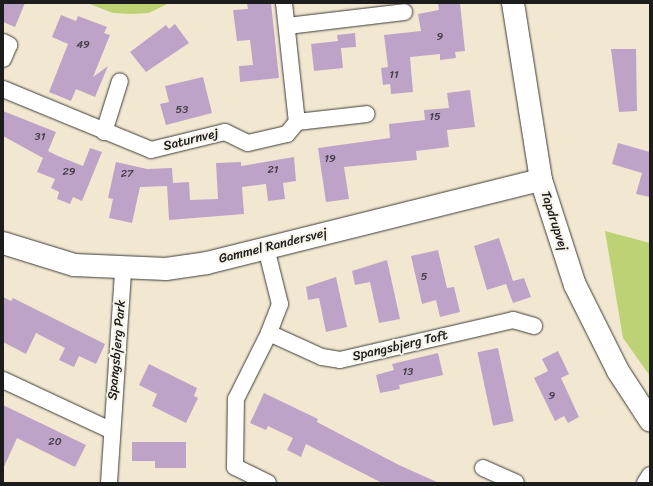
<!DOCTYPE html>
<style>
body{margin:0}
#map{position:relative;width:653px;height:486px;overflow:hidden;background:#f2e8d1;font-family:Sriracha,sans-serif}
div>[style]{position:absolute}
.green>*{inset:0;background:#bdd275}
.building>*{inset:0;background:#bea3c9;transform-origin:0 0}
.roads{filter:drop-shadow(0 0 1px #3c3b37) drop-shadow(0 0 1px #3c3b37)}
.street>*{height:16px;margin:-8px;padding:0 8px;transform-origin:8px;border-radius:8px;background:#fff}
.secondary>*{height:22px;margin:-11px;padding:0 11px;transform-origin:11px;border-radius:11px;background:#fff}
span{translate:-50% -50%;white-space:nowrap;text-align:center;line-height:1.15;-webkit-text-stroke:4px #f7f3e8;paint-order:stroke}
.number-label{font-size:11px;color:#443e47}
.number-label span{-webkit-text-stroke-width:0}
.street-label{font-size:13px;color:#1c1c1c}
.frame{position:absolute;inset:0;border:4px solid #1c1c1c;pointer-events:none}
</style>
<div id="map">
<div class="green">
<i style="clip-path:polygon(87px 3px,169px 3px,149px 13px,131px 14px,113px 13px)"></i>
<i style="clip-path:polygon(605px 231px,650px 243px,650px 376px,623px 338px)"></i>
</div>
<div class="building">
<i style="clip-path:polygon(3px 3px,25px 3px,15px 27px,3px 22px)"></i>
<i style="clip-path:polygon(247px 3px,271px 3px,279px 78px,240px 82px,239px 66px,253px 65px,250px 40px,237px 41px,233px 10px,248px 9px)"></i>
<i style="clip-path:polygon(438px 3px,460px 3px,465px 51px,455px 52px,456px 58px,440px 60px,440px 54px,410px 57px,413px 92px,391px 94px,390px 84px,383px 85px,381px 68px,388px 67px,384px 35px,421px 31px,418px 14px,439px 10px)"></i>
<i style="clip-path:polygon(61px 15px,76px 21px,78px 16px,107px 27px,104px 33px,110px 35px,93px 77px,108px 66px,95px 97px,76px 89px,71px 101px,49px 92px,68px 44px,52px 37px)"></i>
<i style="clip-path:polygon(175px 24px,189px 43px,146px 72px,130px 52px,166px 25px,169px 29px)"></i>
<i style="clip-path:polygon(355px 33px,356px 47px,341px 48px,343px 68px,314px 71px,311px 44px,338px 41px,337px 35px)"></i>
<i style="clip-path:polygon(611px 49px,636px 49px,637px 111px,619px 112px)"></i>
<i style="clip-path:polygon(203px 77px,212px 113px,166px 125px,160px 104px,169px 102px,165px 86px)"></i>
<i style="clip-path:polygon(470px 90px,475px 127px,447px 130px,449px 147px,416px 151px,417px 160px,344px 167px,349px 199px,326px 202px,318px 148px,390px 138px,389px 124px,425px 120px,424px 110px,449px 108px,447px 93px)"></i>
<i style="clip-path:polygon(3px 111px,56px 132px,48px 151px,58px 156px,83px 166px,90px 148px,102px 152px,82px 201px,73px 197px,70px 204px,57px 199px,59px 192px,51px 188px,55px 179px,37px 172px,43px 158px,3px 136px)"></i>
<i style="clip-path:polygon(618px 143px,650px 152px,650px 197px,636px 194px,642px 173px,612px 164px)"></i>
<i style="clip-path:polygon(294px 157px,296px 181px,283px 183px,285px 199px,268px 201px,266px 184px,242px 187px,244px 214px,169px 220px,167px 186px,140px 187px,132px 223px,109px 218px,113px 199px,108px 198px,116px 162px,147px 169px,172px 168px,173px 183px,189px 182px,190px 200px,218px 199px,216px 163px,241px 162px,241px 166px)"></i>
<i style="clip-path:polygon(499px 238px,513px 281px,524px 278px,531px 297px,513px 303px,506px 284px,487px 290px,474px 246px)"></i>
<i style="clip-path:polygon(438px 250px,447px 288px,454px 287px,460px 312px,440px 317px,436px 300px,422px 304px,411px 256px)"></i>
<i style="clip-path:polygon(387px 260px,400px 319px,379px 323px,370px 282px,355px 285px,352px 271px)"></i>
<i style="clip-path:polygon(336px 277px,347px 327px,326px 332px,319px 298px,308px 300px,306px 287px)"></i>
<i style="clip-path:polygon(3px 297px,11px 301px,13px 298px,105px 344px,96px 364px,79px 356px,74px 367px,59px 360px,65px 348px,36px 333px,26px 354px,3px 342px)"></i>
<i style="left:498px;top:348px;width:75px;height:21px;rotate:78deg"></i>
<i style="clip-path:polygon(558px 351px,569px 374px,561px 378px,579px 417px,568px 423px,564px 416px,555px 421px,534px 378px,548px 371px,542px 359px)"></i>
<i style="clip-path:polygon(438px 353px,443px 375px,399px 385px,400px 389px,380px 393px,376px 375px,394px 370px,392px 364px)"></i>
<i style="clip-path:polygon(149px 364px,197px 388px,194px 396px,198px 398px,186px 423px,152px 406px,157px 394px,139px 385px)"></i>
<i style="clip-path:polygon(264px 393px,318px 419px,317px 422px,399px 465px,439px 483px,382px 483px,306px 444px,301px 457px,287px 450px,293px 438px,268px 426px,266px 430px,250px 423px)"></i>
<i style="clip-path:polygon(3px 405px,86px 445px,75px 467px,17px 438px,3px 469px)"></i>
<i style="clip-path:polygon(132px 442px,186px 442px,186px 468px,155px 468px,155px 461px,132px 461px)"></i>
</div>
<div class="roads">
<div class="street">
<i style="left:284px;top:3px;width:120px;rotate:83.8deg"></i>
<i style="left:287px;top:26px;width:118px;rotate:-6.8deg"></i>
<i style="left:3px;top:42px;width:7px;rotate:27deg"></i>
<i style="left:9px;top:45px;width:15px;rotate:113deg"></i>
<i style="left:3px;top:89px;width:160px;rotate:22.4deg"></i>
<i style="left:151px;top:150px;width:76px;rotate:-13.7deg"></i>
<i style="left:225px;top:132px;width:25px;rotate:26deg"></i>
<i style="left:248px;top:143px;width:40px;rotate:-13deg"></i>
<i style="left:287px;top:134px;width:16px;rotate:-50deg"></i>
<i style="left:297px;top:122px;width:70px;rotate:-6.5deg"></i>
<i style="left:104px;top:132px;width:53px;rotate:-72.6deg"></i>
<i style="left:266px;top:248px;width:58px;rotate:76deg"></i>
<i style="left:280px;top:304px;width:31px;rotate:111deg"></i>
<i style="left:269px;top:333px;width:58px;rotate:24.4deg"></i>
<i style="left:322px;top:357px;width:18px;rotate:9deg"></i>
<i style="left:340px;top:360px;width:178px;rotate:-13deg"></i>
<i style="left:513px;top:320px;width:22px;rotate:16deg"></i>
<i style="left:3px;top:380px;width:118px;rotate:25deg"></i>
<i style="left:483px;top:468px;width:36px;rotate:24deg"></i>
<i style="left:109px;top:483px;width:213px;rotate:-86.2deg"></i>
<i style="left:268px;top:483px;width:37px;rotate:-154deg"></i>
<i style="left:235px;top:467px;width:68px;rotate:-89.2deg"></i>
<i style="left:236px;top:399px;width:74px;rotate:-63.4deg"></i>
<i style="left:645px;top:483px;width:9px;rotate:-58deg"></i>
</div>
<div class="secondary">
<i style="left:513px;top:3px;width:179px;rotate:81deg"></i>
<i style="left:541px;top:180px;width:110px;rotate:72.1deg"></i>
<i style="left:575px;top:285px;width:96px;rotate:63.4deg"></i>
<i style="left:618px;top:371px;width:59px;rotate:56.9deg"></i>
<i style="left:3px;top:243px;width:74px;rotate:17.2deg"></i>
<i style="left:74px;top:265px;width:92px;rotate:2.5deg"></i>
<i style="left:166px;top:269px;width:41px;rotate:-8.3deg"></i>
<i style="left:207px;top:263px;width:344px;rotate:-14deg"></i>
</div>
</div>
<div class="number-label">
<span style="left:440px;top:37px">9</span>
<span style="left:83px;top:45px">49</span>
<span style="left:394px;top:75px">11</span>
<span style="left:182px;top:110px">53</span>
<span style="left:435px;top:117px">15</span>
<span style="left:40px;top:137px">31</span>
<span style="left:330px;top:159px">19</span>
<span style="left:273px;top:170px">21</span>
<span style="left:69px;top:172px">29</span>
<span style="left:127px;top:174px">27</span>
<span style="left:424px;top:277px">5</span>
<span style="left:408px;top:372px">13</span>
<span style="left:552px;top:396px">9</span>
<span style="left:55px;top:442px">20</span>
</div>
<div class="street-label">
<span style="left:191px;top:140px;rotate:-14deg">Saturnvej</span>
<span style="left:554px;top:221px;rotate:72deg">Tapdrupvej</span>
<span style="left:273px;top:246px;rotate:-14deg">Gammel Randersvej</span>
<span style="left:400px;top:346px;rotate:-13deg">Spangsbjerg Toft</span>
<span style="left:117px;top:350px;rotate:-85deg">Spangsbjerg Park</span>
</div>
<div class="frame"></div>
</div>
